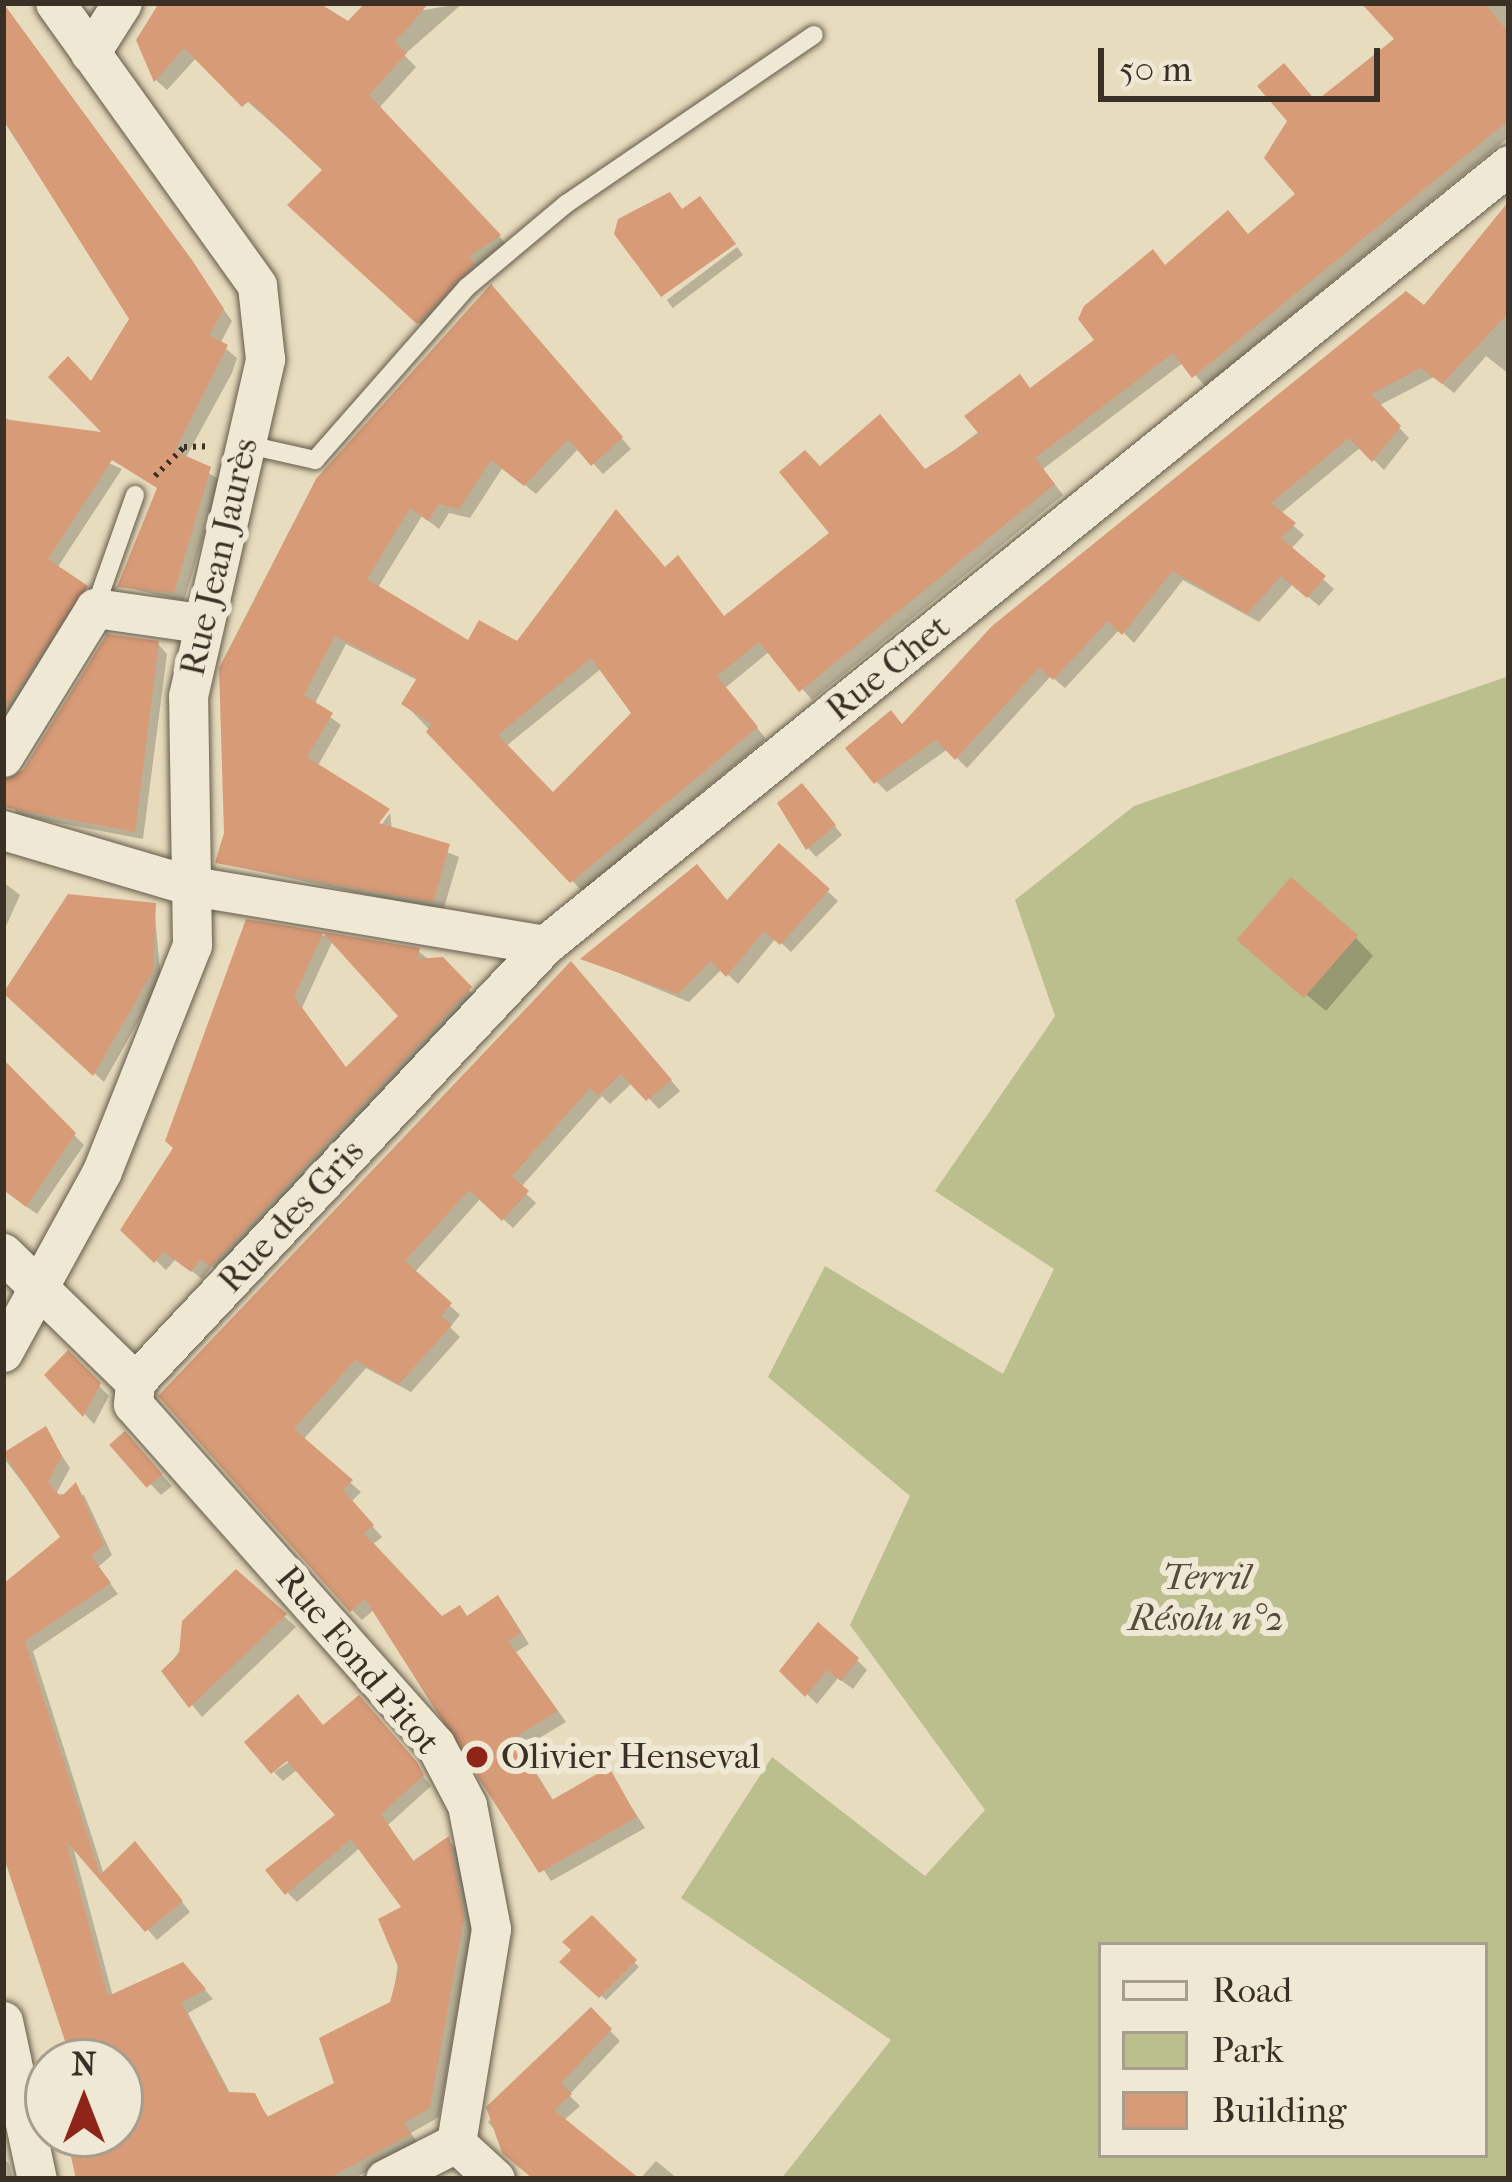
<!DOCTYPE html>
<meta charset="utf-8">
<style>
body{margin:0}
#map{position:relative;width:1512px;height:2182px;overflow:hidden;background:#e7dcbd;font-family:"IM FELL French Canon",serif}
div>[style]{position:absolute}
.green>*{inset:0;background:#bbbf8d}
.shadow>*{inset:0;background:#0003;transform-origin:0 0}
.building>*{inset:0;background:#d89b78;transform-origin:0 0}
.path>*{height:6px;margin-top:-3px;transform-origin:0;background:repeating-linear-gradient(90deg,#3a3025 0 3px,transparent 0 9px)}
.roads{filter:drop-shadow(0 0 3px #655b4b) drop-shadow(0 0 3px #655b4b)}
.lane>*{height:18px;margin:-9px;padding:0 9px;transform-origin:9px;border-radius:9px;background:#efe8d4}
.street>*{height:39px;margin:-19.5px;padding:0 19.5px;transform-origin:19.5px;border-radius:19.5px;background:#efe8d4}
.dots>*{width:33px;height:33px;translate:-50% -50%;box-sizing:border-box;border:6px solid #efe8d4;border-radius:50%}
span{translate:-50% -50%;white-space:nowrap;text-align:center;line-height:1.15;-webkit-text-stroke:12px #efe8d4;paint-order:stroke}
.street-label{font-size:36px;color:#3a3025}
.park-label{font-size:36px;color:#544d3a;font-style:italic}
.poi-label{font-size:36px;color:#3a3025}
.left{translate:0 -50%;text-align:left}
.frame{position:absolute;inset:0;border:6px solid #3a3025;pointer-events:none}
.legend{position:absolute;left:1098px;top:1942px;width:390px;height:216px;box-sizing:border-box;background:#efe8d4;border:3px solid #a79e8e;margin:0;padding:15px 21px;list-style:none;font-size:36px;color:#3a3025}
.legend li{display:flex;align-items:center;gap:24px;height:60px}
.legend b{width:60px;border:3px solid #a79e8e}
.north{position:absolute;left:24px;top:2038px;width:120px;height:120px;box-sizing:border-box;background:#efe8d4;border:3px solid #a79e8e;border-radius:50%;rotate:0deg;font-size:33px;font-weight:700;line-height:48px;text-align:center;color:#3a3025}
.north::after{content:'';display:block;margin:auto;width:42px;height:54px;background:#8f2418;clip-path:polygon(50% 0,100% 100%,50% 72%,0 100%)}
.scale{position:absolute;left:1098px;top:48px;width:282px;height:54px;box-sizing:border-box;border:6px solid #3a3025;border-top:0;padding-left:15px;font-size:36px;line-height:42px;white-space:nowrap;color:#3a3025;-webkit-text-stroke:9px #efe8d4;paint-order:stroke}
</style>
<div id="map">
<div class="green">
<i style="clip-path:polygon(evenodd,1509px 676px,1509px 2179px,781px 2179px,891px 2040px,681px 1898px,772px 1757px,925px 1876px,985px 1810px,850px 1625px,910px 1496px,768px 1377px,825px 1266px,1003px 1374px,1054px 1269px,935px 1191px,1055px 1016px,1015px 900px,1134px 806px,1509px 676px,1101px 1945px,1485px 1945px,1485px 2155px,1101px 2155px,1101px 1945px)"></i>
</div>
<div class="shadow">
<i style="clip-path:polygon(3px 3px,232px 321px,220px 344px,237px 358px,232px 373px,185px 459px,220px 480px,184px 601px,120px 586px,160px 487px,92px 385px,132px 319px,3px 120px)"></i>
<i style="clip-path:polygon(162px 3px,306px 3px,348px 24px,463px 3px,404px 55px,416px 67px,379px 108px,510px 248px,430px 333px,303px 216px,325px 170px,197px 57px,167px 90px,156px 80px,139px 40px)"></i>
<i style="clip-path:polygon(evenodd,1365px 3px,1509px 3px,1509px 137px,1205px 386px,1184px 362px,1043px 469px,1063px 495px,812px 700px,770px 651px,725px 688px,766px 739px,582px 891px,405px 704px,419px 681px,346px 644px,314px 705px,341px 725px,317px 767px,373px 837px,390px 813px,392px 830px,459px 857px,443px 911px,219px 863px,501px 298px,631px 449px,603px 474px,579px 448px,536px 494px,503px 467px,470px 518px,449px 513px,439px 529px,422px 516px,377px 589px,469px 644px,518px 645px,666px 570px,725px 619px,833px 533px,820px 470px,926px 472px,1098px 340px,1166px 268px,1255px 247px,1299px 194px,1317px 104px,1398px 39px,1365px 3px,602px 668px,635px 714px,553px 796px,505px 747px,602px 668px)"></i>
<i style="clip-path:polygon(1509px 209px,1509px 374px,1486px 356px,1454px 393px,1434px 377px,1378px 406px,1409px 438px,1384px 470px,1361px 447px,1280px 514px,1304px 535px,1290px 550px,1334px 589px,1319px 606px,1293px 584px,1259px 622px,1183px 580px,1134px 643px,1120px 629px,1065px 688px,1051px 676px,967px 768px,948px 749px,887px 792px,877px 782px,904px 727px,1424px 310px)"></i>
<i style="left:737px;top:247px;width:10px;height:88px;rotate:53deg"></i>
<i style="clip-path:polygon(3px 417px,122px 469px,57px 568px,95px 597px,3px 740px)"></i>
<i style="clip-path:polygon(158px 644px,167px 654px,143px 839px,17px 815px,3px 779px,25px 772px)"></i>
<i style="clip-path:polygon(810px 795px,842px 835px,816px 857px,808px 848px)"></i>
<i style="clip-path:polygon(780px 847px,838px 901px,791px 952px,776px 938px,738px 984px,722px 969px,689px 1002px,585px 959px,728px 903px)"></i>
<i style="clip-path:polygon(3px 882px,20px 895px,3px 933px)"></i>
<i style="clip-path:polygon(154px 906px,161px 981px,104px 1082px,5px 991px)"></i>
<i style="clip-path:polygon(evenodd,248px 923px,418px 951px,480px 999px,221px 1275px,212px 1266px,202px 1279px,176px 1259px,166px 1270px,124px 1230px,176px 1148px,248px 923px,333px 940px,403px 1016px,347px 1070px,302px 1008px,333px 940px)"></i>
<i style="clip-path:polygon(1356px 938px,1373px 956px,1326px 1011px,1242px 941px)"></i>
<i style="clip-path:polygon(581px 975px,680px 1091px,659px 1109px,633px 1082px,610px 1104px,602px 1096px,520px 1188px,536px 1203px,513px 1228px,481px 1198px,414px 1273px,460px 1315px,450px 1327px,460px 1337px,411px 1392px,366px 1368px,302px 1441px,361px 1492px,351px 1502px,382px 1537px,372px 1545px,441px 1619px,468px 1619px,497px 1599px,507px 1609px,529px 1644px,516px 1652px,566px 1722px,521px 1749px,555px 1803px,608px 1771px,645px 1828px,551px 1881px,375px 1609px,362px 1620px,352px 1610px,162px 1396px)"></i>
<i style="clip-path:polygon(3px 1063px,84px 1145px,37px 1214px,3px 1190px)"></i>
<i style="clip-path:polygon(68px 1354px,109px 1396px,94px 1424px,48px 1375px)"></i>
<i style="clip-path:polygon(45px 1430px,70px 1468px,56px 1494px,84px 1495px,112px 1555px,98px 1567px,118px 1594px,33px 1651px,104px 1875px,144px 1854px,190px 1912px,157px 1940px,72px 1843px,113px 1997px,192px 1975px,213px 1999px,188px 2013px,231px 2095px,253px 2096px,270px 2119px,337px 2085px,392px 2004px,406px 1908px,361px 1847px,297px 1902px,288px 1893px,339px 1815px,298px 1769px,283px 1781px,274px 1772px,368px 1708px,431px 1786px,388px 1825px,415px 1863px,448px 1840px,457px 1849px,472px 1928px,439px 2117px,411px 2133px,418px 2144px,353px 2179px,79px 2179px,88px 2134px,120px 2134px,136px 2046px,113px 2062px,75px 2062px,3px 1841px,3px 1589px,64px 1537px,3px 1457px)"></i>
<i style="clip-path:polygon(114px 1446px,136px 1446px,172px 1486px,161px 1495px)"></i>
<i style="clip-path:polygon(236px 1573px,296px 1627px,202px 1717px,165px 1671px)"></i>
<i style="clip-path:polygon(857px 1660px,867px 1670px,853px 1689px,838px 1678px,817px 1704px,783px 1670px)"></i>
<i style="clip-path:polygon(592px 1919px,639px 1967px,606px 2000px,563px 1962px)"></i>
<i style="clip-path:polygon(591px 2011px,620px 2041px,569px 2095px,580px 2106px,563px 2121px,635px 2179px,536px 2179px,488px 2122px)"></i>
<i style="clip-path:polygon(3px 2158px,9px 2164px,13px 2179px,3px 2179px)"></i>
<i style="clip-path:polygon(656px 2161px,678px 2179px,640px 2179px)"></i>
</div>
<div class="building">
<i style="clip-path:polygon(3px 3px,192px 260px,224px 309px,209px 335px,228px 345px,175px 451px,211px 467px,174px 593px,117px 587px,157px 488px,112px 460px,48px 559px,88px 586px,3px 711px,3px 419px,101px 432px,48px 377px,68px 356px,91px 381px,129px 319px,3px 119px)"></i>
<i style="clip-path:polygon(159px 3px,319px 3px,348px 21px,365px 3px,429px 3px,395px 42px,407px 53px,369px 95px,501px 235px,469px 256px,475px 263px,417px 324px,287px 205px,322px 170px,249px 101px,242px 107px,184px 48px,154px 82px,136px 40px)"></i>
<i style="clip-path:polygon(evenodd,1361px 3px,1484px 3px,1509px 33px,1509px 120px,1192px 378px,1173px 353px,1035px 458px,1055px 484px,799px 692px,759px 642px,717px 676px,758px 727px,570px 883px,426px 732px,432px 724px,401px 704px,417px 678px,335px 636px,304px 695px,333px 713px,307px 757px,390px 809px,379px 823px,450px 844px,433px 902px,215px 863px,224px 833px,219px 668px,316px 479px,491px 284px,623px 437px,591px 466px,568px 439px,524px 486px,491px 460px,459px 509px,439px 504px,428px 521px,410px 508px,367px 579px,468px 640px,479px 620px,517px 641px,616px 509px,665px 567px,678px 555px,724px 616px,829px 533px,779px 472px,805px 450px,820px 466px,880px 414px,925px 469px,979px 434px,964px 416px,1020px 374px,1030px 388px,1094px 340px,1078px 319px,1084px 306px,1153px 249px,1165px 265px,1228px 210px,1248px 234px,1295px 194px,1264px 158px,1287px 121px,1257px 86px,1284px 63px,1316px 101px,1394px 39px,1361px 3px,591px 658px,631px 713px,553px 792px,498px 735px,591px 658px)"></i>
<i style="clip-path:polygon(670px 192px,682px 209px,700px 196px,736px 244px,661px 297px,614px 234px,618px 219px)"></i>
<i style="clip-path:polygon(1509px 201px,1509px 312px,1442px 384px,1421px 368px,1371px 394px,1401px 426px,1372px 462px,1349px 438px,1271px 503px,1296px 523px,1281px 538px,1326px 576px,1307px 598px,1281px 576px,1247px 614px,1172px 571px,1122px 635px,1108px 621px,1053px 680px,1039px 668px,955px 760px,936px 740px,874px 784px,845px 748px,891px 710px,902px 724px,992px 626px,1406px 291px,1424px 305px)"></i>
<i style="clip-path:polygon(107px 634px,159px 641px,135px 832px,4px 807px,3px 781px,23px 770px)"></i>
<i style="clip-path:polygon(802px 783px,836px 825px,806px 850px,777px 803px)"></i>
<i style="clip-path:polygon(779px 843px,830px 889px,780px 945px,764px 931px,726px 977px,711px 961px,678px 994px,580px 959px,697px 864px,727px 900px)"></i>
<i style="left:1291px;top:877px;width:89px;height:83px;rotate:41deg"></i>
<i style="clip-path:polygon(68px 894px,156px 903px,153px 971px,93px 1076px,3px 993px)"></i>
<i style="clip-path:polygon(evenodd,246px 919px,420px 948px,417px 959px,443px 957px,472px 987px,210px 1267px,201px 1259px,191px 1272px,164px 1252px,154px 1263px,120px 1230px,173px 1148px,165px 1141px,246px 919px,323px 933px,398px 1016px,346px 1067px,294px 997px,323px 933px)"></i>
<i style="clip-path:polygon(571px 961px,672px 1080px,646px 1101px,621px 1074px,598px 1096px,590px 1088px,512px 1176px,529px 1191px,502px 1221px,469px 1190px,405px 1261px,452px 1303px,441px 1316px,452px 1325px,399px 1384px,355px 1360px,294px 1429px,353px 1480px,343px 1490px,374px 1525px,364px 1533px,442px 1616px,460px 1605px,467px 1616px,498px 1595px,521px 1633px,508px 1641px,558px 1711px,514px 1738px,552px 1800px,609px 1767px,637px 1817px,539px 1873px,365px 1599px,350px 1612px,158px 1396px)"></i>
<i style="clip-path:polygon(3px 1059px,76px 1133px,26px 1207px,3px 1189px)"></i>
<i style="clip-path:polygon(68px 1350px,101px 1383px,83px 1417px,44px 1375px)"></i>
<i style="clip-path:polygon(46px 1426px,62px 1456px,48px 1482px,61px 1497px,76px 1482px,104px 1545px,91px 1556px,111px 1583px,25px 1641px,100px 1875px,135px 1841px,183px 1901px,145px 1932px,66px 1841px,108px 1996px,183px 1962px,206px 1989px,181px 2003px,228px 2092px,255px 2093px,267px 2117px,334px 2083px,319px 2038px,390px 2002px,399px 1969px,378px 1919px,401px 1907px,351px 1839px,285px 1895px,265px 1870px,335px 1815px,287px 1761px,271px 1774px,244px 1742px,298px 1694px,323px 1725px,359px 1695px,417px 1762px,424px 1775px,381px 1814px,413px 1861px,449px 1836px,464px 1917px,430px 2108px,404px 2123px,411px 2134px,327px 2179px,76px 2179px,66px 2134px,120px 2134px,120px 2062px,72px 2062px,3px 1855px,3px 1584px,60px 1537px,3px 1453px)"></i>
<i style="left:125px;top:1431px;width:57px;height:21px;rotate:49deg"></i>
<i style="clip-path:polygon(236px 1569px,287px 1614px,189px 1708px,161px 1671px,179px 1654px,182px 1621px)"></i>
<i style="clip-path:polygon(818px 1622px,859px 1658px,841px 1681px,827px 1670px,805px 1697px,779px 1671px)"></i>
<i style="clip-path:polygon(592px 1915px,637px 1960px,599px 1998px,559px 1962px,571px 1950px,562px 1942px)"></i>
<i style="clip-path:polygon(591px 2007px,612px 2029px,561px 2083px,572px 2094px,554px 2110px,640px 2179px,533px 2179px,502px 2153px,486px 2107px)"></i>
</div>
<div class="path">
<i style="left:155px;top:476px;width:41px;rotate:-45deg"></i>
<i style="left:184px;top:447px;width:24px;rotate:-2deg"></i>
</div>
<div class="roads">
<div class="lane">
<i style="left:244px;top:444px;width:73px;rotate:12.7deg"></i>
<i style="left:315px;top:460px;width:230px;rotate:-48.7deg"></i>
<i style="left:467px;top:287px;width:129px;rotate:-40deg"></i>
<i style="left:566px;top:204px;width:300px;rotate:-34.3deg"></i>
<i style="left:95px;top:608px;width:120px;rotate:-70.5deg"></i>
</div>
<div class="street">
<i style="left:90px;top:53px;width:59px;rotate:-57.4deg"></i>
<i style="left:3px;top:757px;width:175px;rotate:-58.3deg"></i>
<i style="left:95px;top:608px;width:106px;rotate:8.1deg"></i>
<i style="left:3px;top:830px;width:197px;rotate:16.5deg"></i>
<i style="left:192px;top:886px;width:358px;rotate:9.5deg"></i>
<i style="left:545px;top:945px;width:1240px;rotate:-38.98deg"></i>
<i style="left:3px;top:1253px;width:185px;rotate:44.3deg"></i>
<i style="left:3px;top:1352px;width:206px;rotate:-61.3deg"></i>
<i style="left:102px;top:1171px;width:243px;rotate:-68.3deg"></i>
<i style="left:192px;top:945px;width:249px;rotate:-90.9deg"></i>
<i style="left:188px;top:696px;width:346px;rotate:-77.1deg"></i>
<i style="left:265px;top:359px;width:74px;rotate:-96.2deg"></i>
<i style="left:257px;top:285px;width:347px;rotate:-125.6deg"></i>
<i style="left:135px;top:1382px;width:22px;rotate:95deg"></i>
<i style="left:133px;top:1404px;width:455px;rotate:48.4deg"></i>
<i style="left:435px;top:1744px;width:69px;rotate:62.3deg"></i>
<i style="left:467px;top:1805px;width:126px;rotate:79deg"></i>
<i style="left:491px;top:1929px;width:217px;rotate:99.3deg"></i>
<i style="left:456px;top:2143px;width:53px;rotate:42.7deg"></i>
<i style="left:135px;top:1382px;width:599px;rotate:-46.83deg"></i>
<i style="left:3px;top:2021px;width:162px;rotate:77.9deg"></i>
<i style="left:385px;top:2179px;width:80px;rotate:-26.9deg"></i>
</div>
</div>
<div class="dots">
<i style="left:477px;top:1757px;background:#8f2418"></i>
</div>
<div class="street-label">
<span style="left:219px;top:557px;rotate:-77deg">Rue Jean Jaurès</span>
<span style="left:888px;top:668px;rotate:-39deg">Rue Chet</span>
<span style="left:291px;top:1216px;rotate:-47deg">Rue des Gris</span>
<span style="left:358px;top:1660px;rotate:50deg">Rue Fond Pitot</span>
</div>
<div class="park-label">
<span style="left:1206px;top:1598px">Terril<br>Résolu n°2</span>
</div>
<div class="poi-label">
<span class="left" style="left:501px;top:1757px">Olivier Henseval</span>
</div>
<div class="frame"></div>
<ul class="legend">
<li><b style="height:15px;background:#efe8d4"></b>Road</li>
<li><b style="height:33px;background:#bbbf8d"></b>Park</li>
<li><b style="height:33px;background:#d89b78"></b>Building</li>
</ul>
<div class="north">N</div>
<div class="scale">50 m</div>
</div>
